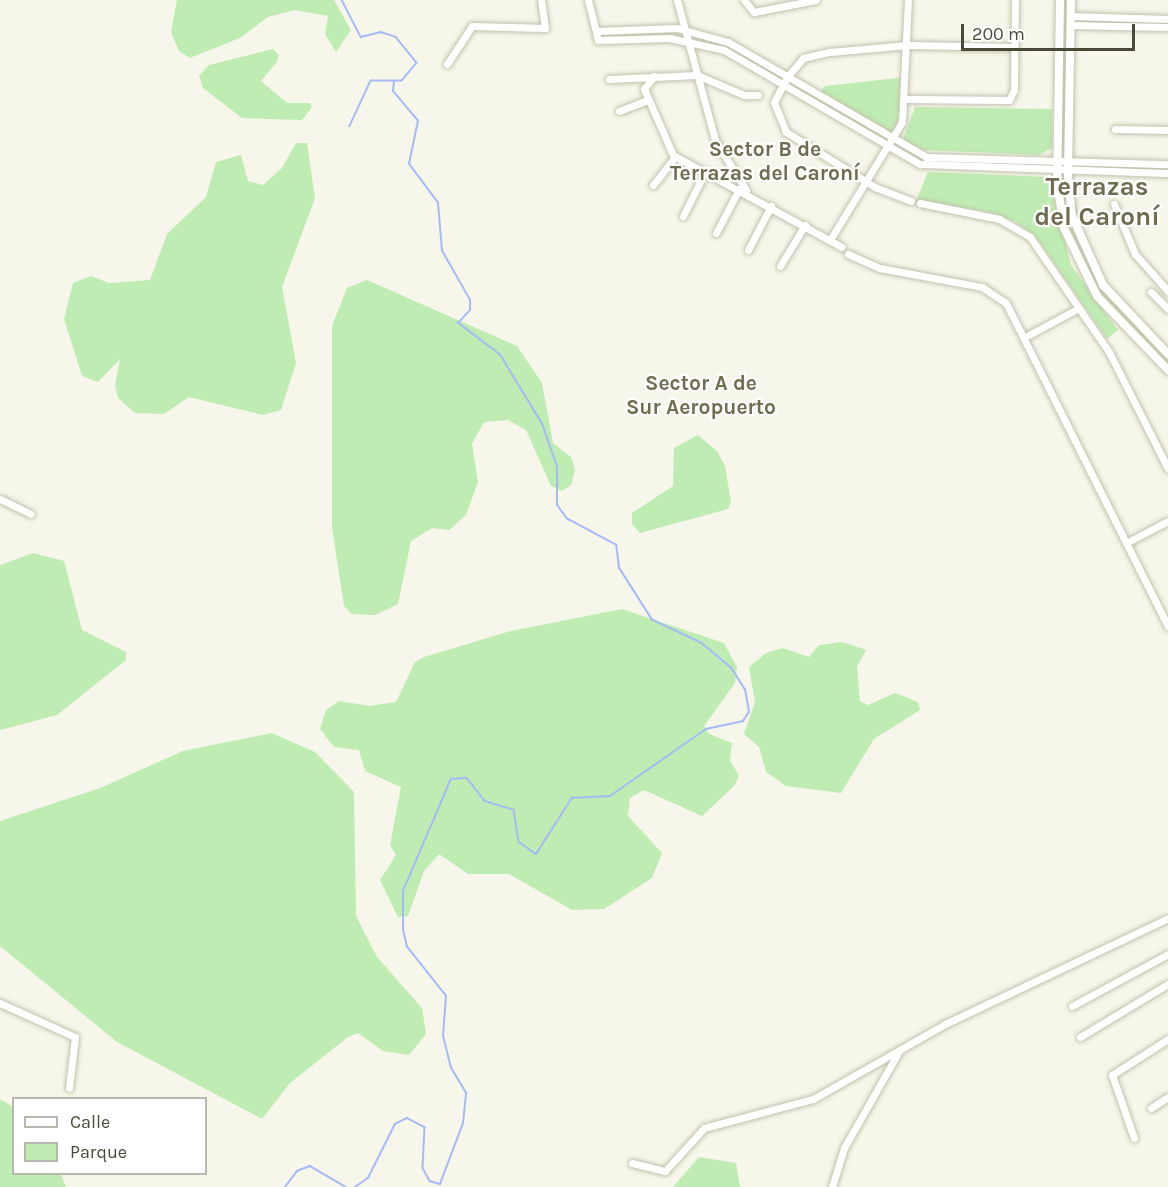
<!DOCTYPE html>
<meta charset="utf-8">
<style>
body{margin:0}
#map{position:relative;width:1168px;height:1187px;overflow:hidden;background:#f6f6eb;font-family:Karla,sans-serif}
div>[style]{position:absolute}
.green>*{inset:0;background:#bfecb2;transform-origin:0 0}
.stream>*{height:1.5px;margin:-0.75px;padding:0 0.75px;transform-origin:0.75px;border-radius:0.75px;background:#a6bbf5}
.roads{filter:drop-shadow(0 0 2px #c3c2ad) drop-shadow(0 0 2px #c3c2ad)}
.minor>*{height:7px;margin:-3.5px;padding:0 3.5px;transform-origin:3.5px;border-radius:3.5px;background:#fff}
.tertiary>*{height:8px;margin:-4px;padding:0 4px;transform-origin:4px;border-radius:4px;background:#fff}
span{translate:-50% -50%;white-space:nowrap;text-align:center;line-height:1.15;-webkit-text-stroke:4.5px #fff;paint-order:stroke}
.neighbourhood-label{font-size:21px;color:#6f6c4f;font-weight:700}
.district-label{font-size:26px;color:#6f6c4f;font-weight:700}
.legend{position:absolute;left:12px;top:1097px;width:195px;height:78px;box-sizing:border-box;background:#fff;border:2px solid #b7b7af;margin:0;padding:8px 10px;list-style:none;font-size:18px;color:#4b4a38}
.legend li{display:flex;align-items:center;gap:12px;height:30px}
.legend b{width:30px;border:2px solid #b7b7af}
.scale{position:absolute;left:961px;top:24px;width:174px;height:27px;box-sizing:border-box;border:3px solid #4b4a38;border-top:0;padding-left:8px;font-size:18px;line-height:21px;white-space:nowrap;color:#4b4a38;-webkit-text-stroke:4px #fff;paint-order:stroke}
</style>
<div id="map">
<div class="green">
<i style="clip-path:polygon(177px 0,334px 0,351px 30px,336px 52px,325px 34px,328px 16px,294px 10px,268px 17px,240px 38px,190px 58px,179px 51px,171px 32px)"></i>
<i style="left:1060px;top:0;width:11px;height:161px"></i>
<i style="clip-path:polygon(273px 49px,279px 55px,276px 63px,261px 81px,287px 103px,310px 103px,312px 107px,302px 120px,242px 118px,203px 88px,199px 76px,209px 65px)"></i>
<i style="clip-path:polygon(907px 77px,893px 142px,817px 95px,825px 86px)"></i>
<i style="clip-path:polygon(915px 107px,1052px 109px,1052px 148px,1039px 155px,921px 150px,903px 139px)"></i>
<i style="clip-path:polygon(296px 143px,307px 143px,315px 198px,282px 287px,296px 363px,281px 410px,263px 415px,189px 397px,164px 414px,135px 413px,118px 398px,115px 385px,120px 359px,98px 382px,82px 376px,64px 319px,73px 283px,91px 276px,109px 283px,150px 280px,167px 234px,206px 197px,216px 162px,241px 155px,248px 181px,263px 185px,282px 168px)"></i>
<i style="clip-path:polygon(1057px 169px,1068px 170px,1090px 264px,1168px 354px,1168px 370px,1113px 315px,1069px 245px)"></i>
<i style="clip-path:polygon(928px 172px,1048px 177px,1071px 265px,1118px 330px,1107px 339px,1037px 238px,1016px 222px,989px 212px,916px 201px)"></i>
<i style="clip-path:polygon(367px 280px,517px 346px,542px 383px,553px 443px,571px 457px,575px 470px,571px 485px,562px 491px,551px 486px,526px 430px,508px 420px,484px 422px,472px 444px,478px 482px,466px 515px,449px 530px,432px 528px,411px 541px,398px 604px,375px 615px,352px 614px,344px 606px,332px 527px,332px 326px,347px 288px)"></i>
<i style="clip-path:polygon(698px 435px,717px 451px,725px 466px,731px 502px,728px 509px,640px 533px,632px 524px,632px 513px,673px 486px,674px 448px)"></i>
<i style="clip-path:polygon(33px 553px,64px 561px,82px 630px,126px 652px,126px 660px,57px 715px,0 730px,0 565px)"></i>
<i style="clip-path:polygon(622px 609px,724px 643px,737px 667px,735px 683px,704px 726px,709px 734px,732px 743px,730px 760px,739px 776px,734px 786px,702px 816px,644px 790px,630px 798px,628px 816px,662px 853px,652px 878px,604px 909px,572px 910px,509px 874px,468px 874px,439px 854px,424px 871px,408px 916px,398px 917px,380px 880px,396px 855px,390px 845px,401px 787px,365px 771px,359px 750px,334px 747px,320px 729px,326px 710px,339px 701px,369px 706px,396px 702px,415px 662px,424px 657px,511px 631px)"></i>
<i style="clip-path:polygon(842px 642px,866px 650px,857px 667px,860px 701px,868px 705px,895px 693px,918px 702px,920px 710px,874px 739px,841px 793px,786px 786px,766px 772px,759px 747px,744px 734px,755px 702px,749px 667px,766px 653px,783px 648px,809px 657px,819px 645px)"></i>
<i style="clip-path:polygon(272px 733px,315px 752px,354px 792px,356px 916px,377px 957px,422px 1008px,426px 1034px,409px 1055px,383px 1051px,358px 1033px,348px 1037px,290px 1083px,262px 1119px,117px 1042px,0 946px,0 821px,100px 788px,183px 751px)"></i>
<i style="clip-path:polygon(0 1099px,13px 1107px,14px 1174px,61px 1174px,66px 1187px,0 1187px)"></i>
<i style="clip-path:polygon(699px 1157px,736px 1163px,740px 1187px,673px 1187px)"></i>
</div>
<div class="stream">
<i style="left:342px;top:0;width:42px;rotate:62.8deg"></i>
<i style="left:361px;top:37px;width:21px;rotate:-14deg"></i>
<i style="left:381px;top:32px;width:16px;rotate:18deg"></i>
<i style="left:396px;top:37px;width:33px;rotate:51deg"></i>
<i style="left:417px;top:63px;width:23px;rotate:130deg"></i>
<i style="left:402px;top:81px;width:31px;rotate:180deg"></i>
<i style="left:371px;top:81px;width:50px;rotate:115deg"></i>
<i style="left:285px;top:1187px;width:20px;rotate:-53deg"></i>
<i style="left:297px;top:1171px;width:14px;rotate:-21deg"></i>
<i style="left:310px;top:1166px;width:42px;rotate:30.3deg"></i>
<i style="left:355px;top:1187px;width:16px;rotate:-35deg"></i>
<i style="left:368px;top:1178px;width:60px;rotate:-63.4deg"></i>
<i style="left:395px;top:1124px;width:13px;rotate:-27deg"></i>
<i style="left:407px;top:1118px;width:20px;rotate:27deg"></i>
<i style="left:425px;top:1127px;width:41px;rotate:92.8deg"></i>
<i style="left:423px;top:1168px;width:15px;rotate:62deg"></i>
<i style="left:430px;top:1181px;width:10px;rotate:17deg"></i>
<i style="left:440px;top:1184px;width:65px;rotate:-69.3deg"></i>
<i style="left:463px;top:1123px;width:30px;rotate:-84deg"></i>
<i style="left:466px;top:1093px;width:29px;rotate:-121deg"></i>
<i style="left:451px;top:1068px;width:33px;rotate:-104deg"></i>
<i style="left:443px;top:1036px;width:40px;rotate:-85.7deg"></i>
<i style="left:446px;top:996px;width:63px;rotate:-128.5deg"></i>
<i style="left:407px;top:947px;width:17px;rotate:-103deg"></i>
<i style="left:403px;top:930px;width:39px;rotate:-90deg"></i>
<i style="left:403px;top:891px;width:122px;rotate:-66.8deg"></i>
<i style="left:451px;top:779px;width:16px;rotate:-4deg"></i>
<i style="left:467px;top:778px;width:29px;rotate:52deg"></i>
<i style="left:485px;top:801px;width:30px;rotate:17deg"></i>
<i style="left:514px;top:810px;width:32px;rotate:81deg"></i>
<i style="left:519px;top:842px;width:21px;rotate:35deg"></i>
<i style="left:536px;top:854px;width:67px;rotate:-57.3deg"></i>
<i style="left:572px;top:798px;width:38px;rotate:-3deg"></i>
<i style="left:610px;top:796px;width:117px;rotate:-34.9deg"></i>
<i style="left:706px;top:729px;width:38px;rotate:-12deg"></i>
<i style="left:743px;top:721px;width:11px;rotate:-56deg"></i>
<i style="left:749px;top:712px;width:22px;rotate:-100deg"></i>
<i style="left:745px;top:690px;width:25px;rotate:-122deg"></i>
<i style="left:732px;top:669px;width:40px;rotate:-140deg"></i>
<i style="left:701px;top:643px;width:54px;rotate:-154.9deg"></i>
<i style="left:652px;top:620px;width:62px;rotate:-122.4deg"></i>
<i style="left:619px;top:568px;width:23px;rotate:-97deg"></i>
<i style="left:616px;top:545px;width:55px;rotate:-152deg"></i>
<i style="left:567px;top:519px;width:17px;rotate:-126deg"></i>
<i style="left:557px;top:505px;width:38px;rotate:-90deg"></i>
<i style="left:557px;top:467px;width:46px;rotate:-109.2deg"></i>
<i style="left:542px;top:424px;width:81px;rotate:-121.3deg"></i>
<i style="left:500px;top:355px;width:53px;rotate:-142.7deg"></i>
<i style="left:458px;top:323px;width:18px;rotate:-47deg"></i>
<i style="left:470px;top:310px;width:10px;rotate:-90deg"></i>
<i style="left:470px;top:300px;width:56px;rotate:-119.7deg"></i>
<i style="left:442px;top:251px;width:48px;rotate:-94.8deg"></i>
<i style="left:438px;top:203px;width:49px;rotate:-126.6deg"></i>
<i style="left:409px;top:164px;width:44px;rotate:-78.2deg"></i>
<i style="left:418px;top:121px;width:39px;rotate:-130deg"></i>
<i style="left:393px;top:91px;width:9px;rotate:-84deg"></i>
</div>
<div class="roads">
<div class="minor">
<i style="left:588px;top:0;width:41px;rotate:76deg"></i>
<i style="left:598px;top:40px;width:71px;rotate:-1.6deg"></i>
<i style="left:669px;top:38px;width:56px;rotate:12.3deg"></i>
<i style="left:724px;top:50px;width:227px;rotate:30.2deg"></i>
<i style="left:920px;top:164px;width:248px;rotate:2.1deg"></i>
<i style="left:677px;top:0;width:145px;rotate:74.8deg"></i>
<i style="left:715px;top:140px;width:59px;rotate:58.2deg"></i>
<i style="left:744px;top:0;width:16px;rotate:50deg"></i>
<i style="left:754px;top:12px;width:63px;rotate:-11deg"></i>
<i style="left:1070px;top:16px;width:98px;rotate:1.8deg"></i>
<i style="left:1070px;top:25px;width:98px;rotate:1.2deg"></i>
<i style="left:597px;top:31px;width:80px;rotate:-2.1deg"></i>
<i style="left:677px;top:28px;width:53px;rotate:15.4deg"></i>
<i style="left:728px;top:42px;width:229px;rotate:30.1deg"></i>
<i style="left:926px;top:157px;width:242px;rotate:1.7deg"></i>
<i style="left:447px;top:64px;width:45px;rotate:-56.7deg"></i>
<i style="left:472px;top:26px;width:73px;rotate:1.6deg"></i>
<i style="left:545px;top:28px;width:28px;rotate:-98deg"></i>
<i style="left:654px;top:76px;width:16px;rotate:128deg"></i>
<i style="left:644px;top:89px;width:72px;rotate:66.3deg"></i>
<i style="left:673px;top:155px;width:192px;rotate:28.6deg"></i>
<i style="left:609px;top:79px;width:88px;rotate:-2.6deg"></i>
<i style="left:697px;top:75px;width:51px;rotate:23.1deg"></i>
<i style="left:744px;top:95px;width:14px"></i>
<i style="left:907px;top:99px;width:102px;rotate:0.6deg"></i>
<i style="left:1009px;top:100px;width:11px;rotate:-63deg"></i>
<i style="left:1014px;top:90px;width:90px;rotate:-89.4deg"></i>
<i style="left:619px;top:111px;width:31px;rotate:-21deg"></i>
<i style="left:1115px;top:129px;width:53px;rotate:1.1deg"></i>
<i style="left:653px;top:185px;width:36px;rotate:-52deg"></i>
<i style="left:911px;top:201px;width:39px;rotate:-159deg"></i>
<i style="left:875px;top:187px;width:105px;rotate:-148.3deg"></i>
<i style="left:786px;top:132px;width:32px;rotate:-112deg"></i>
<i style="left:774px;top:102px;width:30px;rotate:-62deg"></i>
<i style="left:788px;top:76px;width:23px;rotate:-50deg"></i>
<i style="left:803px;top:58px;width:28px;rotate:-13deg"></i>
<i style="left:830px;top:52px;width:78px;rotate:-5.1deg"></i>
<i style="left:908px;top:45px;width:106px;rotate:1.1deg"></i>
<i style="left:920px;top:203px;width:81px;rotate:11.4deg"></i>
<i style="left:999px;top:219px;width:36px;rotate:30deg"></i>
<i style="left:1030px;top:237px;width:140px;rotate:55.5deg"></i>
<i style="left:1109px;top:352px;width:131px;rotate:63.2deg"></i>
<i style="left:1114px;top:204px;width:54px;rotate:67.2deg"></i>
<i style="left:1135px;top:254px;width:50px;rotate:48.3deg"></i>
<i style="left:683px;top:216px;width:49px;rotate:-63.4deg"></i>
<i style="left:716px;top:233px;width:50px;rotate:-62.4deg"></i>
<i style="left:830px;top:240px;width:138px;rotate:-58.6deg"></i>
<i style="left:902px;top:122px;width:122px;rotate:-87.2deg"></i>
<i style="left:748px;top:250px;width:50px;rotate:-62.4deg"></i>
<i style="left:848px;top:254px;width:35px;rotate:24deg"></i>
<i style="left:880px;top:268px;width:104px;rotate:10.6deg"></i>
<i style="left:982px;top:287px;width:29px;rotate:34deg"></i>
<i style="left:1006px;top:303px;width:362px;rotate:63.4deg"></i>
<i style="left:780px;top:266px;width:48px;rotate:-58.6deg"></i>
<i style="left:1151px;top:292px;width:24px;rotate:45deg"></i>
<i style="left:1025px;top:337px;width:59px;rotate:-28.3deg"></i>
<i style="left:0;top:499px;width:34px;rotate:26deg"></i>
<i style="left:1126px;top:543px;width:47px;rotate:-27.6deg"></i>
<i style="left:0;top:1003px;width:82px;rotate:24.4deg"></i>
<i style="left:75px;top:1037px;width:51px;rotate:96.7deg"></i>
<i style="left:1072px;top:1006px;width:109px;rotate:-28.4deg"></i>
<i style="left:1080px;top:1037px;width:103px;rotate:-31.1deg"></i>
<i style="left:1151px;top:1108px;width:20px;rotate:-33deg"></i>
<i style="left:1134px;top:1138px;width:67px;rotate:-109.2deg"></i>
<i style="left:1112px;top:1075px;width:67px;rotate:-32.7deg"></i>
<i style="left:632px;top:1163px;width:34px;rotate:14deg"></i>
<i style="left:665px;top:1171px;width:58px;rotate:-47.8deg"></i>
<i style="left:704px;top:1128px;width:113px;rotate:-14.9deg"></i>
<i style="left:813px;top:1099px;width:152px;rotate:-29.6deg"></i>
<i style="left:945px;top:1024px;width:247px;rotate:-25.4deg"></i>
<i style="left:832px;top:1187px;width:41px;rotate:-72.9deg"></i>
<i style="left:844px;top:1148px;width:112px;rotate:-60.4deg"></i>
</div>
<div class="tertiary">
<i style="left:1060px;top:0;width:181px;rotate:90.9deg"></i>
<i style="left:1057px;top:181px;width:48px;rotate:81.5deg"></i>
<i style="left:1064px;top:228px;width:76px;rotate:64.1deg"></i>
<i style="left:1097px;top:296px;width:103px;rotate:46.2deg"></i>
<i style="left:1071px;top:0;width:178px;rotate:91deg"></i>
<i style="left:1068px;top:178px;width:38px;rotate:84deg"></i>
<i style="left:1072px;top:216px;width:76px;rotate:65.8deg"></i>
<i style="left:1103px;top:285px;width:95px;rotate:46.7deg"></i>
</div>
</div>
<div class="neighbourhood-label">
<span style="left:765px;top:161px">Sector B de<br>Terrazas del Caroní</span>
<span style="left:701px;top:395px">Sector A de<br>Sur Aeropuerto</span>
</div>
<div class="district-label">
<span style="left:1097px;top:202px">Terrazas<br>del Caroní</span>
</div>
<ul class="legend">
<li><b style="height:8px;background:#fff"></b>Calle</li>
<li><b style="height:16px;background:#bfecb2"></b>Parque</li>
</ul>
<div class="scale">200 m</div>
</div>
